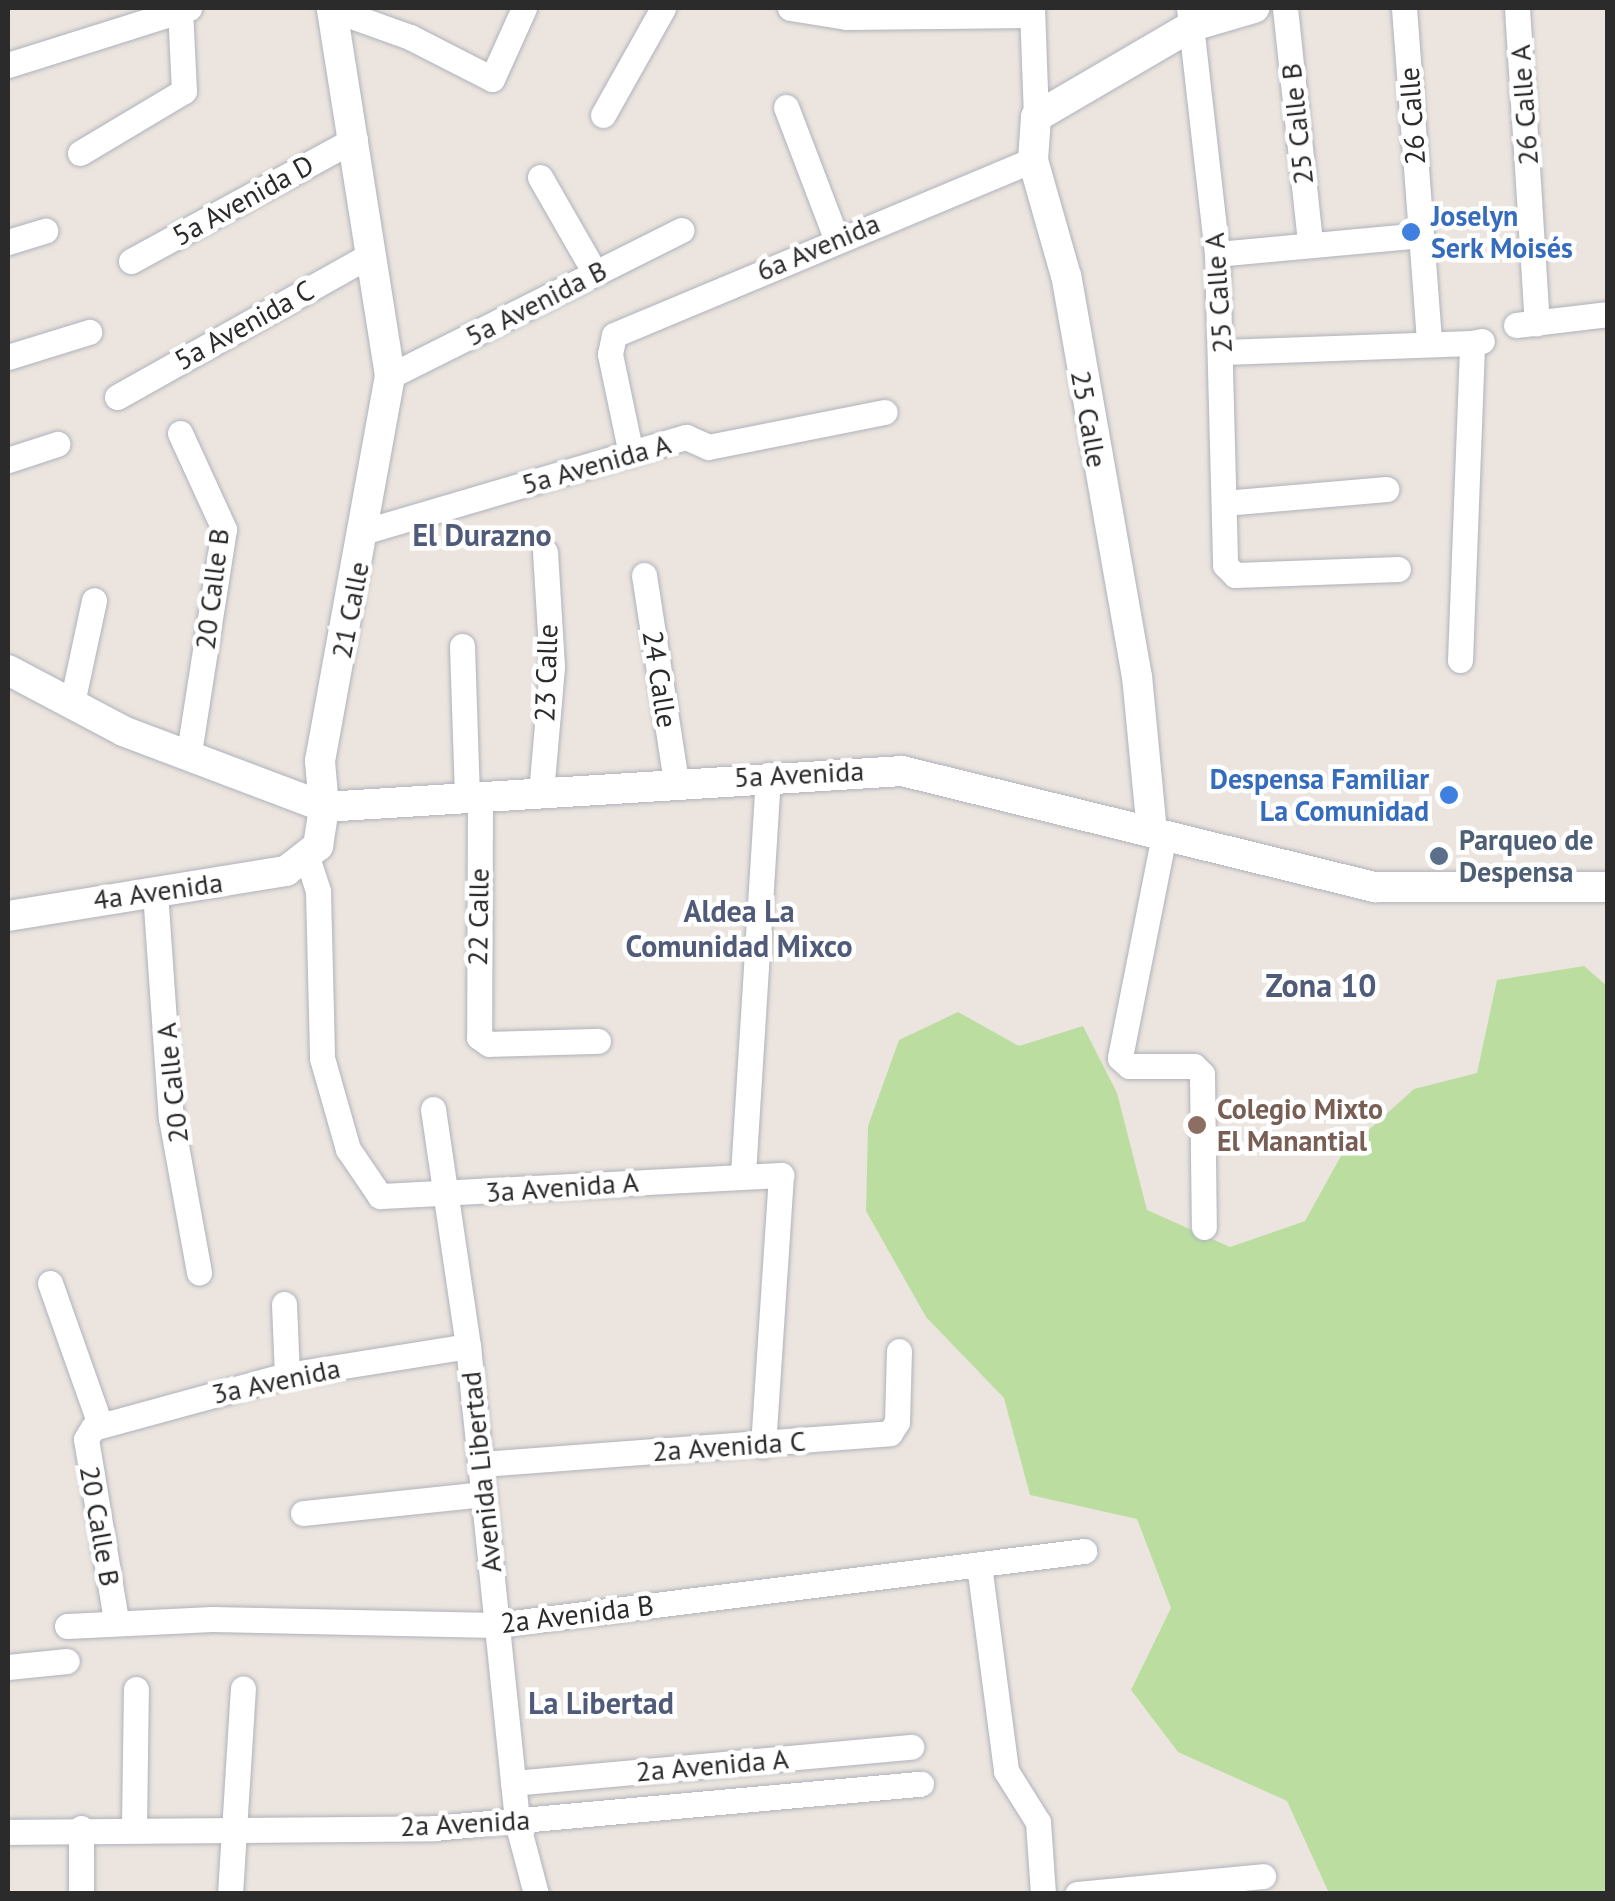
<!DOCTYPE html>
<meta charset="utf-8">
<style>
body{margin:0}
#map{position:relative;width:1615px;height:1901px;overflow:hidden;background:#ece5df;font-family:"PT Sans",sans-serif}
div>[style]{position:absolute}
.green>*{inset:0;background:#bbdea0}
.roads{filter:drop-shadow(0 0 2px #afb2bb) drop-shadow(0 0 2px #afb2bb)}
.minor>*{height:25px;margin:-12.5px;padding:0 12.5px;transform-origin:12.5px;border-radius:12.5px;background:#fff}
.tertiary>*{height:30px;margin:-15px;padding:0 15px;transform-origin:15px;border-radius:15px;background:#fff}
.dots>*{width:28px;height:28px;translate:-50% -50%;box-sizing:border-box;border:5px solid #fff;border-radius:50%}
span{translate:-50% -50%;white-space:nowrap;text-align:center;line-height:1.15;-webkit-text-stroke:9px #fff;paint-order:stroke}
.street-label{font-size:28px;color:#2b2b2b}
.shop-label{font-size:28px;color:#366cbe;font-weight:700}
.left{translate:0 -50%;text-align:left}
.right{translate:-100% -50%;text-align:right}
.service-label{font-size:28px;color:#4e5e75;font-weight:700}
.education-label{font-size:28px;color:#785e54;font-weight:700}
.neighbourhood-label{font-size:30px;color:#4f5b79;font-weight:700}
.quarter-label{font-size:32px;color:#4f5b79;font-weight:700}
.frame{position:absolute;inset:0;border:10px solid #2b2b2b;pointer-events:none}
</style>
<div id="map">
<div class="green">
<i style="clip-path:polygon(1584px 966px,1607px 986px,1607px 1893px,1329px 1893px,1287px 1801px,1178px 1752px,1131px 1690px,1171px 1608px,1137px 1519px,1030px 1495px,1004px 1398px,926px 1317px,866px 1211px,868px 1126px,899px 1040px,958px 1012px,1019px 1046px,1083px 1026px,1117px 1093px,1147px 1210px,1230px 1247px,1305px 1221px,1342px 1154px,1414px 1089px,1477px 1073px,1497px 980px)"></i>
</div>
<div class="roads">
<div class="minor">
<i style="left:329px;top:8px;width:86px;rotate:19.7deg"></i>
<i style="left:410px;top:37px;width:92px;rotate:27.1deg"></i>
<i style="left:492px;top:79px;width:78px;rotate:-65.7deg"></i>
<i style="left:790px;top:8px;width:57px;rotate:9.1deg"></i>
<i style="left:846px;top:17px;width:186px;rotate:-0.6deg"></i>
<i style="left:1032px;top:8px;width:109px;rotate:87.9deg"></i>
<i style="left:1189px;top:8px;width:248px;rotate:83.5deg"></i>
<i style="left:1217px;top:254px;width:311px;rotate:88.5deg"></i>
<i style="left:1225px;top:565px;width:14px;rotate:45deg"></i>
<i style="left:1235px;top:575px;width:163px;rotate:-2.1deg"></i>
<i style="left:1285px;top:8px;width:234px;rotate:83.9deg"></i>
<i style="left:1404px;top:8px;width:337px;rotate:85.7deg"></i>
<i style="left:1517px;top:8px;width:316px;rotate:86.4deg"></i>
<i style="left:8px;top:65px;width:190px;rotate:-17.5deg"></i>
<i style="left:786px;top:107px;width:140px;rotate:69.1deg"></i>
<i style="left:603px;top:115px;width:123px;rotate:-60.7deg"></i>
<i style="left:80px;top:153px;width:121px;rotate:-30.8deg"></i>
<i style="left:184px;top:91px;width:81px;rotate:-92.8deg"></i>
<i style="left:540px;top:177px;width:111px;rotate:60.2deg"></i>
<i style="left:8px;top:242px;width:39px;rotate:-17deg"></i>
<i style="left:1217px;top:254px;width:204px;rotate:-5.3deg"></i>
<i style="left:131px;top:261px;width:255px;rotate:-28.6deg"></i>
<i style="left:1516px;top:325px;width:93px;rotate:-6.8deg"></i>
<i style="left:1223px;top:352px;width:249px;rotate:-2.1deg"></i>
<i style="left:8px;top:357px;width:85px;rotate:-17.2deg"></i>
<i style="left:390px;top:376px;width:326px;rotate:-26.6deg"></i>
<i style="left:117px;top:397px;width:292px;rotate:-29.3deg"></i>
<i style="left:180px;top:433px;width:106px;rotate:65.4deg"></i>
<i style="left:224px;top:529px;width:226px;rotate:98.9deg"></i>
<i style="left:631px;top:454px;width:102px;rotate:-101.9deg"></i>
<i style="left:610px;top:354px;width:19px;rotate:-78deg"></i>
<i style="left:614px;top:335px;width:454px;rotate:-22.7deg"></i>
<i style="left:8px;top:460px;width:52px;rotate:-18.1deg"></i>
<i style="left:1224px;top:503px;width:163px;rotate:-4.9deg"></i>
<i style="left:366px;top:531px;width:334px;rotate:-16.4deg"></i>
<i style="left:686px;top:437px;width:24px;rotate:24deg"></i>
<i style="left:708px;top:447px;width:180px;rotate:-11.2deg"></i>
<i style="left:644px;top:575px;width:209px;rotate:81.2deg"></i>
<i style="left:462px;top:646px;width:150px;rotate:88.1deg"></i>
<i style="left:1460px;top:660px;width:317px;rotate:-87.8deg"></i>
<i style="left:1472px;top:343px;width:10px;rotate:-11deg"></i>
<i style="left:72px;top:703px;width:105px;rotate:-77.9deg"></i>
<i style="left:541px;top:793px;width:127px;rotate:-85deg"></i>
<i style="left:552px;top:666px;width:114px;rotate:-93.5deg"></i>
<i style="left:480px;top:795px;width:242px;rotate:90.2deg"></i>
<i style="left:479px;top:1037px;width:12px;rotate:35deg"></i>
<i style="left:489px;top:1044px;width:109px;rotate:-1.6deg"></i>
<i style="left:1164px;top:835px;width:227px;rotate:101.2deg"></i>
<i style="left:1120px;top:1058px;width:12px;rotate:42deg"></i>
<i style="left:1129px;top:1066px;width:65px"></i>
<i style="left:1194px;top:1066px;width:11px;rotate:45deg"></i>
<i style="left:1202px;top:1074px;width:153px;rotate:89.3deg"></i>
<i style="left:308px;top:860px;width:33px;rotate:72deg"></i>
<i style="left:318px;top:891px;width:167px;rotate:88.6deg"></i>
<i style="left:322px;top:1058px;width:95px;rotate:74.1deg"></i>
<i style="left:348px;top:1149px;width:57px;rotate:55.8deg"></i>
<i style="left:380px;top:1196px;width:402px;rotate:-3deg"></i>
<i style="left:781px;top:1175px;width:271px;rotate:93.8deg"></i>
<i style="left:155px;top:892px;width:227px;rotate:86deg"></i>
<i style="left:171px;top:1118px;width:157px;rotate:79.7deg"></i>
<i style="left:433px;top:1109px;width:240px;rotate:81.6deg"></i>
<i style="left:468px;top:1346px;width:479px;rotate:84.1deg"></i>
<i style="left:517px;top:1822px;width:74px;rotate:75.2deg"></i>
<i style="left:743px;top:1174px;width:400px;rotate:-86.4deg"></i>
<i style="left:50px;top:1283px;width:150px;rotate:70.5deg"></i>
<i style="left:284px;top:1304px;width:71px;rotate:87.6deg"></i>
<i style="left:482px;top:1464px;width:409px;rotate:-4.3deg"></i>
<i style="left:890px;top:1433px;width:13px;rotate:-58deg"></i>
<i style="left:897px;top:1422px;width:71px;rotate:-88.4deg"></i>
<i style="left:303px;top:1513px;width:181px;rotate:-6deg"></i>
<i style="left:979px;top:1565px;width:208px;rotate:82.5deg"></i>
<i style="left:1006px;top:1771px;width:60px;rotate:57.9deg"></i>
<i style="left:1038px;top:1822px;width:72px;rotate:86deg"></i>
<i style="left:116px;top:1620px;width:183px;rotate:-99.4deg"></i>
<i style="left:86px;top:1439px;width:13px;rotate:-58deg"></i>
<i style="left:93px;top:1428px;width:201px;rotate:-15.3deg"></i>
<i style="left:287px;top:1375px;width:183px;rotate:-9.1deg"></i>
<i style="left:67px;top:1626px;width:145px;rotate:-2.8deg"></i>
<i style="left:212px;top:1619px;width:284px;rotate:1.2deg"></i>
<i style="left:496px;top:1625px;width:593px;rotate:-7.17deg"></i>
<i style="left:8px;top:1667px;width:59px;rotate:-5.8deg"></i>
<i style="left:513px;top:1783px;width:400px;rotate:-5.2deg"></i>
<i style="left:134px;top:1827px;width:138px;rotate:-89.2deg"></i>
<i style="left:8px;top:1832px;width:426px;rotate:-0.5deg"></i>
<i style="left:434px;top:1828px;width:489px;rotate:-5.2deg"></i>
<i style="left:81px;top:1894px;width:66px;rotate:-90deg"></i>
<i style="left:230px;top:1894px;width:206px;rotate:-86.4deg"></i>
<i style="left:1077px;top:1894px;width:187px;rotate:-5.5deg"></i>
</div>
<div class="tertiary">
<i style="left:8px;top:670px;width:130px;rotate:27.9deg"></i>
<i style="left:123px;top:731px;width:215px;rotate:20.7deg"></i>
<i style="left:324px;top:807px;width:579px;rotate:-3.56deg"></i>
<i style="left:902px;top:771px;width:488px;rotate:13.8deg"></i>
<i style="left:1376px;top:887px;width:232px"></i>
<i style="left:1152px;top:832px;width:156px;rotate:-95.5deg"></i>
<i style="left:1137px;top:677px;width:407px;rotate:-100deg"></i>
<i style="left:1066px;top:276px;width:121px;rotate:-105.9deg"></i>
<i style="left:1033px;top:160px;width:43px;rotate:-86deg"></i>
<i style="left:1036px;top:117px;width:181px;rotate:-30.3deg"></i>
<i style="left:1192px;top:26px;width:65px;rotate:-16.2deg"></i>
<i style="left:8px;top:916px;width:282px;rotate:-9.2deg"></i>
<i style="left:286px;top:871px;width:41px;rotate:-38deg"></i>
<i style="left:318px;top:846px;width:39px;rotate:-81deg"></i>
<i style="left:324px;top:807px;width:46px;rotate:-95deg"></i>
<i style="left:320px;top:761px;width:391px;rotate:-79.7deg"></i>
<i style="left:390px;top:376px;width:372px;rotate:-99deg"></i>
</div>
</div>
<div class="dots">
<i style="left:1411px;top:232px;background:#3f7fe0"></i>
<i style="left:1449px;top:795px;background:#3f7fe0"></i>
<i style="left:1439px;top:856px;background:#5c6f8a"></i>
<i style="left:1197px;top:1125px;background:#8d6e63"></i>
</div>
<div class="street-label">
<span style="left:1524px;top:105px;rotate:-94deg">26 Calle A</span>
<span style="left:1412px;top:116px;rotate:-94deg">26 Calle</span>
<span style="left:1297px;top:124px;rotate:-96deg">25 Calle B</span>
<span style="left:243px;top:200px;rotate:-29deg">5a Avenida D</span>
<span style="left:818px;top:247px;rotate:-23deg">6a Avenida</span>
<span style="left:1218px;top:293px;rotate:-94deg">25 Calle A</span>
<span style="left:536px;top:303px;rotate:-27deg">5a Avenida B</span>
<span style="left:244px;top:325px;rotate:-29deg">5a Avenida C</span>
<span style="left:1089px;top:419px;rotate:80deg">25 Calle</span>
<span style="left:596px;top:464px;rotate:-16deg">5a Avenida A</span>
<span style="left:212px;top:589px;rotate:-83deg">20 Calle B</span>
<span style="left:350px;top:610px;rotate:-79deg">21 Calle</span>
<span style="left:546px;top:673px;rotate:-88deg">23 Calle</span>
<span style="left:660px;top:679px;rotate:81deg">24 Calle</span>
<span style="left:799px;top:774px;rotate:-3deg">5a Avenida</span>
<span style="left:158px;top:891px;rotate:-8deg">4a Avenida</span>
<span style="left:478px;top:917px;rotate:-89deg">22 Calle</span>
<span style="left:172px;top:1083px;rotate:-96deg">20 Calle A</span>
<span style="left:562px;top:1187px;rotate:-4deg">3a Avenida A</span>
<span style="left:276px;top:1381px;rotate:-12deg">3a Avenida</span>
<span style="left:729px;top:1446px;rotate:-4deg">2a Avenida C</span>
<span style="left:481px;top:1472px;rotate:-96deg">Avenida Libertad</span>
<span style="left:100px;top:1526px;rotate:80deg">20 Calle B</span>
<span style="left:577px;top:1614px;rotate:-7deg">2a Avenida B</span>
<span style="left:712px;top:1765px;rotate:-5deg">2a Avenida A</span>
<span style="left:465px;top:1823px;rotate:-3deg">2a Avenida</span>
</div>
<div class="shop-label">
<span class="left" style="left:1431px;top:232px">Joselyn<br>Serk Moisés</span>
<span class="right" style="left:1429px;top:795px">Despensa Familiar<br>La Comunidad</span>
</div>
<div class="service-label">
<span class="left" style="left:1459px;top:856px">Parqueo de<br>Despensa</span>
</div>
<div class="education-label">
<span class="left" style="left:1217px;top:1125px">Colegio Mixto<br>El Manantial</span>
</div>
<div class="neighbourhood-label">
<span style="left:482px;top:535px">El Durazno</span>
<span style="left:739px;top:928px">Aldea La<br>Comunidad Mixco</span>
<span style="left:601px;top:1703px">La Libertad</span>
</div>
<div class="quarter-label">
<span style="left:1321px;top:985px">Zona 10</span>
</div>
<div class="frame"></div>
</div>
